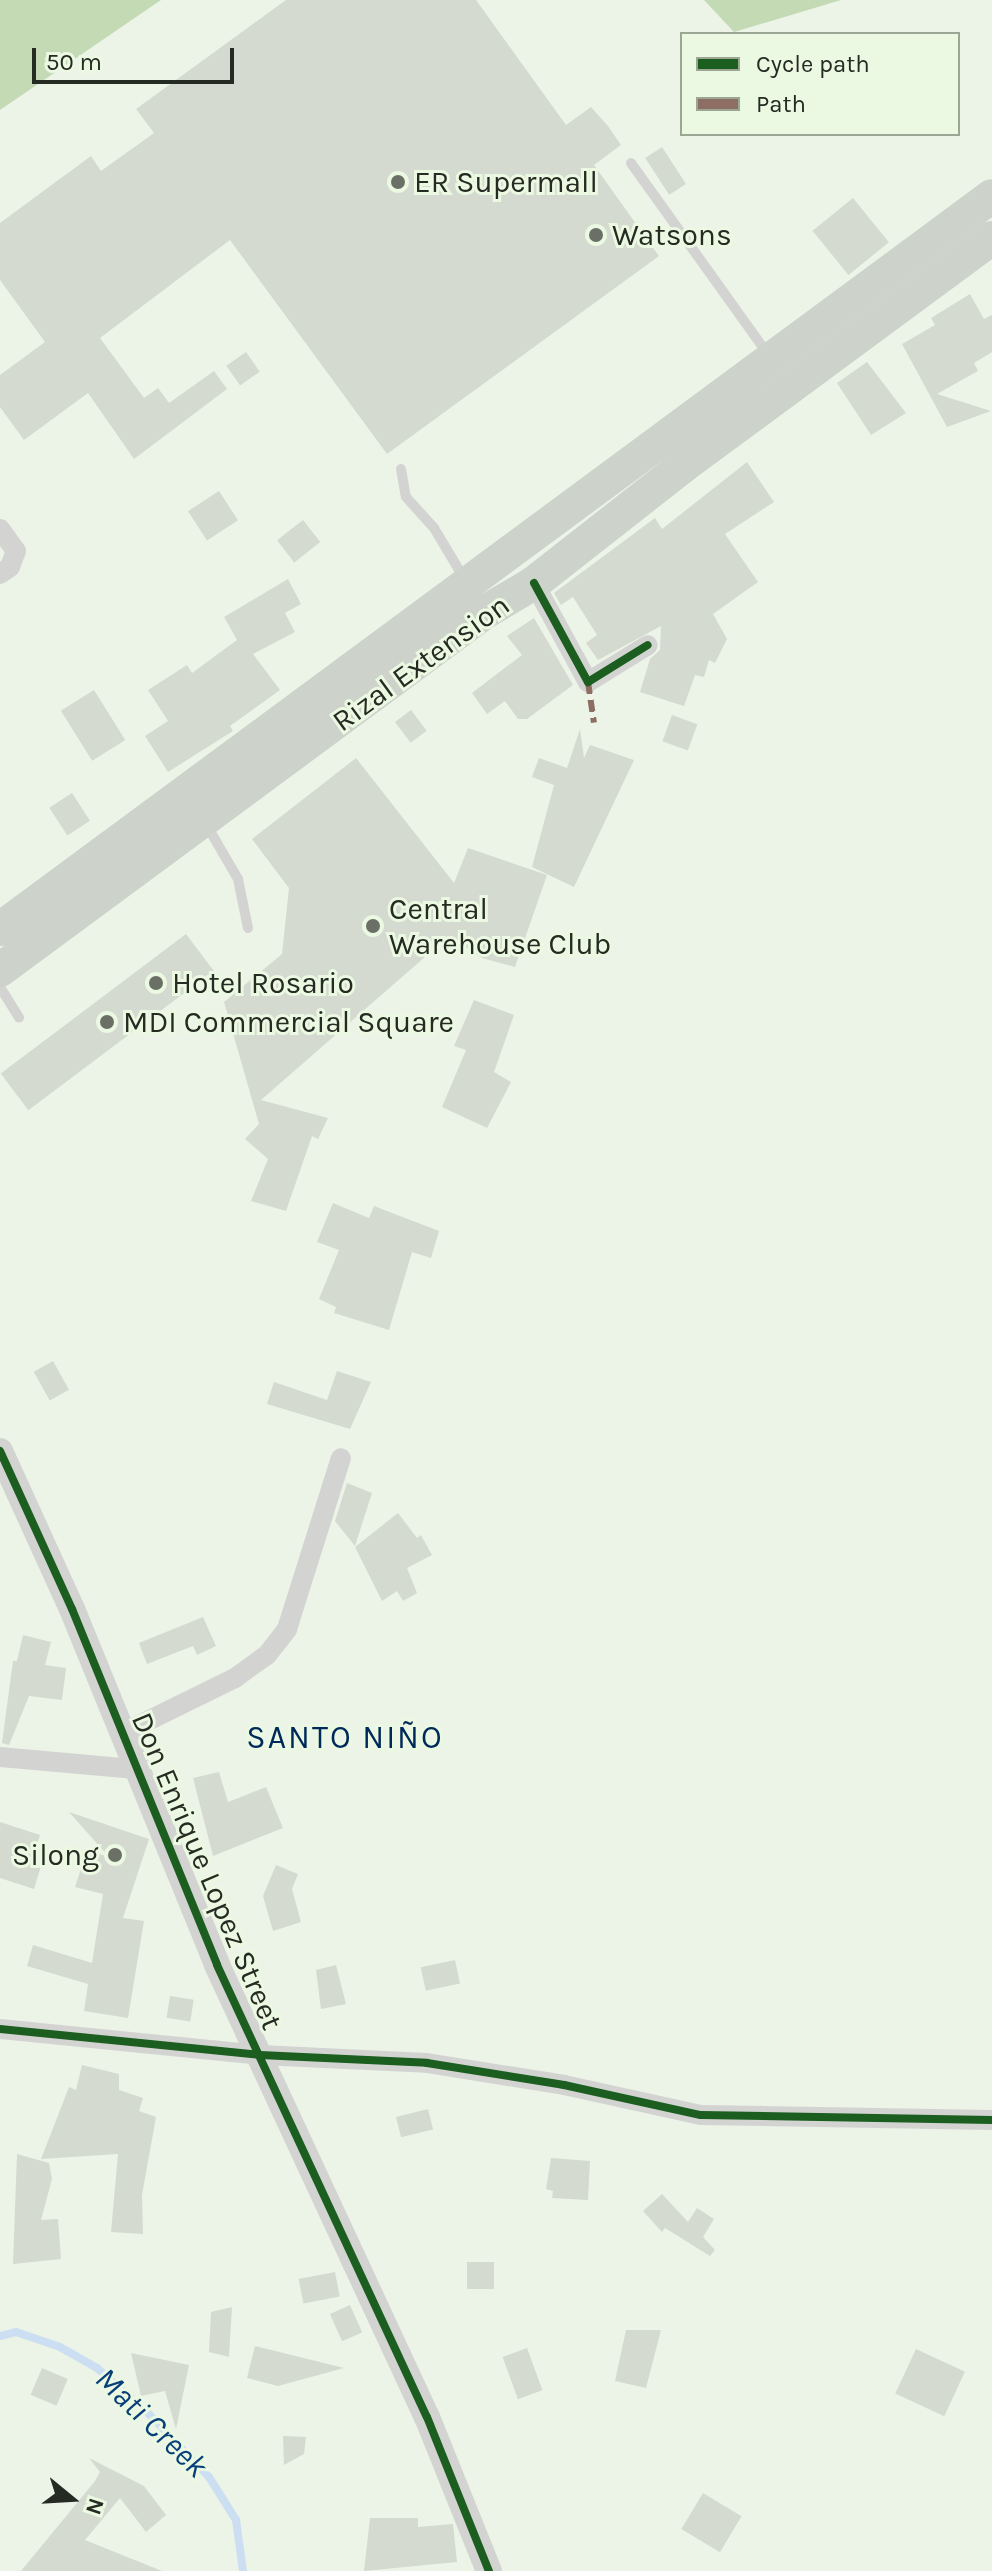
<!DOCTYPE html>
<meta charset="utf-8">
<style>
body{margin:0}
#map{position:relative;width:992px;height:2571px;overflow:hidden;background:#ecf3e7;font-family:Karla,sans-serif}
div>[style]{position:absolute}
.forest>*{inset:0;background:#c4dab5}
.stream>*{height:8px;margin:-4px;padding:0 4px;transform-origin:4px;border-radius:4px;background:#ccdff2}
.building>*{inset:0;background:#d4dad0;transform-origin:0 0}
.service>*{height:10px;margin:-5px;padding:0 5px;transform-origin:5px;border-radius:5px;background:#d3d4d2}
.minor>*{height:20px;margin:-10px;padding:0 10px;transform-origin:10px;border-radius:10px;background:#d3d4d2}
.tertiary>*{height:26px;margin:-13px;padding:0 13px;transform-origin:13px;border-radius:13px;background:#d3d4d2}
.primary>*{height:34px;margin:-17px;padding:0 17px;transform-origin:17px;border-radius:17px;background:#cdd2ca}
.quiet>*{height:6px;margin-top:-3px;transform-origin:0;background:repeating-linear-gradient(90deg,#8d6e63 0 12px,transparent 0 18px)}
.cycleway>*{height:8px;margin:-4px;padding:0 4px;transform-origin:4px;border-radius:4px;background:#1b5e20}
.dots>*{width:22px;height:22px;translate:-50% -50%;box-sizing:border-box;border:4px solid #ebf8e2;border-radius:50%}
span{translate:-50% -50%;white-space:nowrap;text-align:center;line-height:1.15;-webkit-text-stroke:6px #ebf8e2;paint-order:stroke}
.poi-label{font-size:30px;color:#252a22}
.left{translate:0 -50%;text-align:left}
.right{translate:-100% -50%;text-align:right}
.street-label{font-size:30px;color:#252a22}
.neighbourhood-label{font-size:32px;color:#00295b;letter-spacing:2px}
.water-label{font-size:32px;color:#083e7a;font-style:italic}
.legend{position:absolute;left:680px;top:32px;width:280px;height:104px;box-sizing:border-box;background:#ebf8e2;border:2px solid #9ca695;margin:0;padding:10px 14px;list-style:none;font-size:24px;color:#252a22}
.legend li{display:flex;align-items:center;gap:16px;height:40px}
.legend b{width:40px;border:2px solid #9ca695}
.north{position:absolute;left:32px;top:2459px;width:80px;height:80px;-webkit-text-stroke:6px #ebf8e2;paint-order:stroke;rotate:108deg;font-size:22px;font-weight:700;line-height:32px;text-align:center;color:#252a22}
.north::after{content:'';display:block;margin:auto;width:28px;height:36px;background:#252a22;clip-path:polygon(50% 0,100% 100%,50% 72%,0 100%)}
.scale{position:absolute;left:32px;top:48px;width:202px;height:36px;box-sizing:border-box;border:4px solid #252a22;border-top:0;padding-left:10px;font-size:24px;line-height:28px;white-space:nowrap;color:#252a22;-webkit-text-stroke:6px #ebf8e2;paint-order:stroke}
</style>
<div id="map">
<div class="forest">
<i style="clip-path:polygon(0 0,161px 0,0 110px)"></i>
<i style="clip-path:polygon(704px 0,841px 0,734px 32px)"></i>
</div>
<div class="stream">
<i style="left:0;top:2336px;width:16px;rotate:-14deg"></i>
<i style="left:16px;top:2332px;width:46px;rotate:18.8deg"></i>
<i style="left:60px;top:2347px;width:43px;rotate:29.6deg"></i>
<i style="left:97px;top:2368px;width:69px;rotate:41.5deg"></i>
<i style="left:149px;top:2414px;width:87px;rotate:46.4deg"></i>
<i style="left:209px;top:2477px;width:51px;rotate:57.9deg"></i>
<i style="left:236px;top:2520px;width:51px;rotate:82.2deg"></i>
</div>
<div class="building">
<i style="clip-path:polygon(286px 0,476px 0,566px 125px,591px 107px,608px 126px,621px 145px,594px 165px,659px 256px,387px 454px,230px 240px,100px 338px,144px 398px,158px 388px,169px 403px,214px 371px,227px 389px,134px 459px,88px 393px,24px 440px,0 407px,0 375px,45px 342px,0 280px,0 223px,91px 156px,101px 171px,154px 133px,136px 109px)"></i>
<i style="left:662px;top:147px;width:44px;height:20px;rotate:57deg"></i>
<i style="left:853px;top:198px;width:57px;height:52px;rotate:51deg"></i>
<i style="clip-path:polygon(970px 294px,984px 319px,992px 315px,992px 352px,974px 363px,978px 371px,937px 394px,991px 411px,947px 427px,902px 344px,935px 325px,931px 318px)"></i>
<i style="left:246px;top:352px;width:24px;height:24px;rotate:55deg"></i>
<i style="clip-path:polygon(867px 362px,906px 413px,871px 435px,837px 383px)"></i>
<i style="clip-path:polygon(747px 462px,774px 502px,725px 534px,758px 582px,713px 614px,727px 639px,715px 663px,709px 660px,704px 677px,695px 675px,684px 706px,640px 692px,650px 659px,660px 650px,661px 626px,598px 660px,586px 643px,597px 635px,573px 597px,561px 605px,554px 593px,655px 518px,662px 529px)"></i>
<i style="left:219px;top:491px;width:35px;height:37px;rotate:57deg"></i>
<i style="left:303px;top:520px;width:28px;height:33px;rotate:52deg"></i>
<i style="clip-path:polygon(288px 579px,301px 604px,285px 613px,295px 632px,253px 654px,280px 690px,230px 726px,233px 731px,168px 772px,145px 736px,168px 721px,148px 690px,187px 665px,192px 673px,237px 640px,224px 617px)"></i>
<i style="clip-path:polygon(534px 618px,573px 685px,527px 719px,518px 719px,505px 701px,487px 714px,472px 693px,522px 655px,507px 636px)"></i>
<i style="left:94px;top:690px;width:59px;height:39px;rotate:58deg"></i>
<i style="left:411px;top:710px;width:26px;height:20px;rotate:53deg"></i>
<i style="left:672px;top:715px;width:27px;height:28px;rotate:20deg"></i>
<i style="clip-path:polygon(580px 729px,584px 758px,590px 745px,634px 760px,574px 887px,532px 867px,554px 785px,532px 777px,539px 758px,567px 768px)"></i>
<i style="clip-path:polygon(356px 758px,454px 883px,468px 848px,547px 875px,515px 967px,482px 958px,449px 936px,261px 1100px,328px 1118px,318px 1139px,312px 1136px,286px 1211px,251px 1201px,268px 1159px,245px 1139px,259px 1124px,224px 1002px,282px 954px,289px 888px,252px 839px)"></i>
<i style="left:72px;top:793px;width:33px;height:27px;rotate:57deg"></i>
<i style="left:186px;top:934px;width:46px;height:232px;rotate:53deg"></i>
<i style="clip-path:polygon(474px 1000px,514px 1015px,494px 1072px,511px 1082px,487px 1128px,442px 1107px,466px 1050px,454px 1046px)"></i>
<i style="clip-path:polygon(333px 1203px,369px 1218px,374px 1206px,439px 1231px,431px 1258px,412px 1252px,389px 1330px,334px 1313px,336px 1307px,319px 1299px,339px 1250px,317px 1242px)"></i>
<i style="left:53px;top:1361px;width:33px;height:22px;rotate:61deg"></i>
<i style="clip-path:polygon(337px 1371px,371px 1382px,350px 1429px,267px 1404px,274px 1382px,327px 1400px)"></i>
<i style="clip-path:polygon(347px 1483px,372px 1493px,355px 1546px,335px 1521px)"></i>
<i style="clip-path:polygon(398px 1513px,417px 1538px,421px 1535px,432px 1555px,407px 1568px,417px 1593px,403px 1601px,397px 1591px,382px 1601px,355px 1547px)"></i>
<i style="clip-path:polygon(203px 1617px,216px 1646px,197px 1655px,193px 1646px,147px 1664px,139px 1643px)"></i>
<i style="clip-path:polygon(23px 1635px,51px 1642px,45px 1665px,66px 1668px,62px 1700px,29px 1696px,9px 1745px,2px 1743px,13px 1661px,17px 1661px)"></i>
<i style="clip-path:polygon(219px 1772px,228px 1802px,266px 1787px,283px 1828px,213px 1856px,193px 1778px)"></i>
<i style="clip-path:polygon(69px 1812px,149px 1839px,123px 1918px,144px 1921px,128px 2018px,84px 2011px,88px 1984px,27px 1966px,33px 1945px,92px 1963px,103px 1894px,75px 1887px,87px 1850px,109px 1857px)"></i>
<i style="clip-path:polygon(0 1822px,40px 1835px,31px 1863px,41px 1866px,34px 1889px,0 1878px)"></i>
<i style="clip-path:polygon(276px 1865px,298px 1874px,292px 1889px,301px 1922px,273px 1931px,263px 1896px)"></i>
<i style="left:455px;top:1960px;width:24px;height:35px;rotate:78deg"></i>
<i style="clip-path:polygon(336px 1965px,346px 2004px,321px 2009px,316px 1970px)"></i>
<i style="left:170px;top:1996px;width:24px;height:22px;rotate:9deg"></i>
<i style="clip-path:polygon(82px 2065px,119px 2074px,119px 2090px,143px 2098px,139px 2111px,156px 2117px,142px 2195px,143px 2234px,111px 2232px,118px 2154px,41px 2159px,69px 2087px,76px 2090px)"></i>
<i style="left:428px;top:2109px;width:21px;height:33px;rotate:76deg"></i>
<i style="clip-path:polygon(17px 2154px,49px 2163px,52px 2179px,41px 2220px,58px 2219px,61px 2259px,13px 2264px)"></i>
<i style="clip-path:polygon(551px 2158px,590px 2161px,588px 2200px,552px 2198px,553px 2191px,546px 2189px)"></i>
<i style="clip-path:polygon(662px 2194px,688px 2222px,697px 2208px,714px 2219px,703px 2237px,715px 2250px,710px 2256px,665px 2228px,662px 2232px,643px 2211px)"></i>
<i style="left:494px;top:2262px;width:27px;height:27px;rotate:90deg"></i>
<i style="left:335px;top:2272px;width:25px;height:37px;rotate:79deg"></i>
<i style="left:350px;top:2305px;width:30px;height:22px;rotate:66deg"></i>
<i style="clip-path:polygon(232px 2307px,229px 2357px,209px 2352px,211px 2312px)"></i>
<i style="clip-path:polygon(626px 2330px,661px 2330px,646px 2388px,615px 2381px)"></i>
<i style="clip-path:polygon(255px 2346px,344px 2368px,278px 2386px,247px 2378px)"></i>
<i style="left:527px;top:2348px;width:45px;height:26px;rotate:70deg"></i>
<i style="left:916px;top:2349px;width:54px;height:49px;rotate:25deg"></i>
<i style="clip-path:polygon(131px 2353px,189px 2365px,176px 2429px,165px 2391px,141px 2396px)"></i>
<i style="left:42px;top:2368px;width:28px;height:29px;rotate:23deg"></i>
<i style="clip-path:polygon(283px 2436px,306px 2437px,304px 2454px,284px 2465px)"></i>
<i style="clip-path:polygon(89px 2458px,144px 2486px,166px 2515px,146px 2532px,120px 2498px,85px 2540px,162px 2571px,21px 2571px,95px 2481px,100px 2472px)"></i>
<i style="left:703px;top:2493px;width:45px;height:42px;rotate:31deg"></i>
<i style="clip-path:polygon(370px 2518px,418px 2518px,418px 2527px,453px 2524px,457px 2562px,364px 2571px)"></i>
</div>
<div class="service">
<i style="left:631px;top:163px;width:237px;rotate:54.4deg"></i>
<i style="left:401px;top:469px;width:28px;rotate:80deg"></i>
<i style="left:406px;top:497px;width:42px;rotate:47.9deg"></i>
<i style="left:434px;top:528px;width:61px;rotate:59.2deg"></i>
<i style="left:206px;top:824px;width:64px;rotate:59.8deg"></i>
<i style="left:238px;top:879px;width:50px;rotate:78.5deg"></i>
<i style="left:0;top:987px;width:36px;rotate:58deg"></i>
</div>
<div class="minor">
<i style="left:0;top:529px;width:27px;rotate:54deg"></i>
<i style="left:16px;top:551px;width:17px;rotate:111deg"></i>
<i style="left:10px;top:567px;width:12px;rotate:145deg"></i>
<i style="left:534px;top:583px;width:113px;rotate:61.4deg"></i>
<i style="left:588px;top:682px;width:70px;rotate:-31.7deg"></i>
<i style="left:121px;top:1734px;width:127px;rotate:-26.2deg"></i>
<i style="left:235px;top:1678px;width:39px;rotate:-36deg"></i>
<i style="left:267px;top:1655px;width:33px;rotate:-52deg"></i>
<i style="left:287px;top:1629px;width:179px;rotate:-72.5deg"></i>
<i style="left:0;top:1757px;width:136px;rotate:5.1deg"></i>
<i style="left:0;top:2029px;width:261px;rotate:5.7deg"></i>
<i style="left:260px;top:2055px;width:167px;rotate:2.7deg"></i>
<i style="left:427px;top:2063px;width:139px;rotate:9.1deg"></i>
<i style="left:564px;top:2085px;width:140px;rotate:12.4deg"></i>
<i style="left:701px;top:2115px;width:291px;rotate:1deg"></i>
</div>
<div class="tertiary">
<i style="left:0;top:1451px;width:174px;rotate:65.5deg"></i>
<i style="left:72px;top:1609px;width:384px;rotate:67.8deg"></i>
<i style="left:217px;top:1965px;width:498px;rotate:65.1deg"></i>
<i style="left:427px;top:2417px;width:166px;rotate:68.1deg"></i>
</div>
<div class="primary">
<i style="left:0;top:929px;width:1233px;rotate:-36.46deg"></i>
<i style="left:0;top:970px;width:603px;rotate:-36.43deg"></i>
<i style="left:485px;top:612px;width:57px;rotate:-30.6deg"></i>
<i style="left:534px;top:583px;width:189px;rotate:-38.1deg"></i>
<i style="left:683px;top:466px;width:384px;rotate:-36.4deg"></i>
</div>
<div class="quiet">
<i style="left:588px;top:682px;width:41px;rotate:81.7deg"></i>
</div>
<div class="cycleway">
<i style="left:534px;top:583px;width:113px;rotate:61.4deg"></i>
<i style="left:588px;top:682px;width:70px;rotate:-31.7deg"></i>
<i style="left:0;top:1451px;width:174px;rotate:65.5deg"></i>
<i style="left:72px;top:1609px;width:384px;rotate:67.8deg"></i>
<i style="left:217px;top:1965px;width:498px;rotate:65.1deg"></i>
<i style="left:427px;top:2417px;width:166px;rotate:68.1deg"></i>
<i style="left:0;top:2029px;width:261px;rotate:5.7deg"></i>
<i style="left:260px;top:2055px;width:167px;rotate:2.7deg"></i>
<i style="left:427px;top:2063px;width:139px;rotate:9.1deg"></i>
<i style="left:564px;top:2085px;width:140px;rotate:12.4deg"></i>
<i style="left:701px;top:2115px;width:291px;rotate:1deg"></i>
</div>
<div class="dots">
<i style="left:398px;top:182px;background:#6b7067"></i>
<i style="left:596px;top:235px;background:#6b7067"></i>
<i style="left:373px;top:926px;background:#6b7067"></i>
<i style="left:156px;top:983px;background:#6b7067"></i>
<i style="left:107px;top:1022px;background:#6b7067"></i>
<i style="left:115px;top:1855px;background:#6b7067"></i>
</div>
<div class="poi-label">
<span class="left" style="left:414px;top:182px">ER Supermall</span>
<span class="left" style="left:612px;top:235px">Watsons</span>
<span class="left" style="left:389px;top:926px">Central<br>Warehouse Club</span>
<span class="left" style="left:172px;top:983px">Hotel Rosario</span>
<span class="left" style="left:123px;top:1022px">MDI Commercial Square</span>
<span class="right" style="left:99px;top:1855px">Silong</span>
</div>
<div class="street-label">
<span style="left:421px;top:663px;rotate:-36deg">Rizal Extension</span>
<span style="left:207px;top:1871px;rotate:67deg">Don Enrique Lopez Street</span>
</div>
<div class="neighbourhood-label">
<span style="left:345px;top:1738px">SANTO NIÑO</span>
</div>
<div class="water-label">
<span style="left:151px;top:2423px;rotate:44deg">Mati Creek</span>
</div>
<ul class="legend">
<li><b style="height:10px;background:#1b5e20"></b>Cycle path</li>
<li><b style="height:10px;background:#8d6e63"></b>Path</li>
</ul>
<div class="north">N</div>
<div class="scale">50 m</div>
</div>
